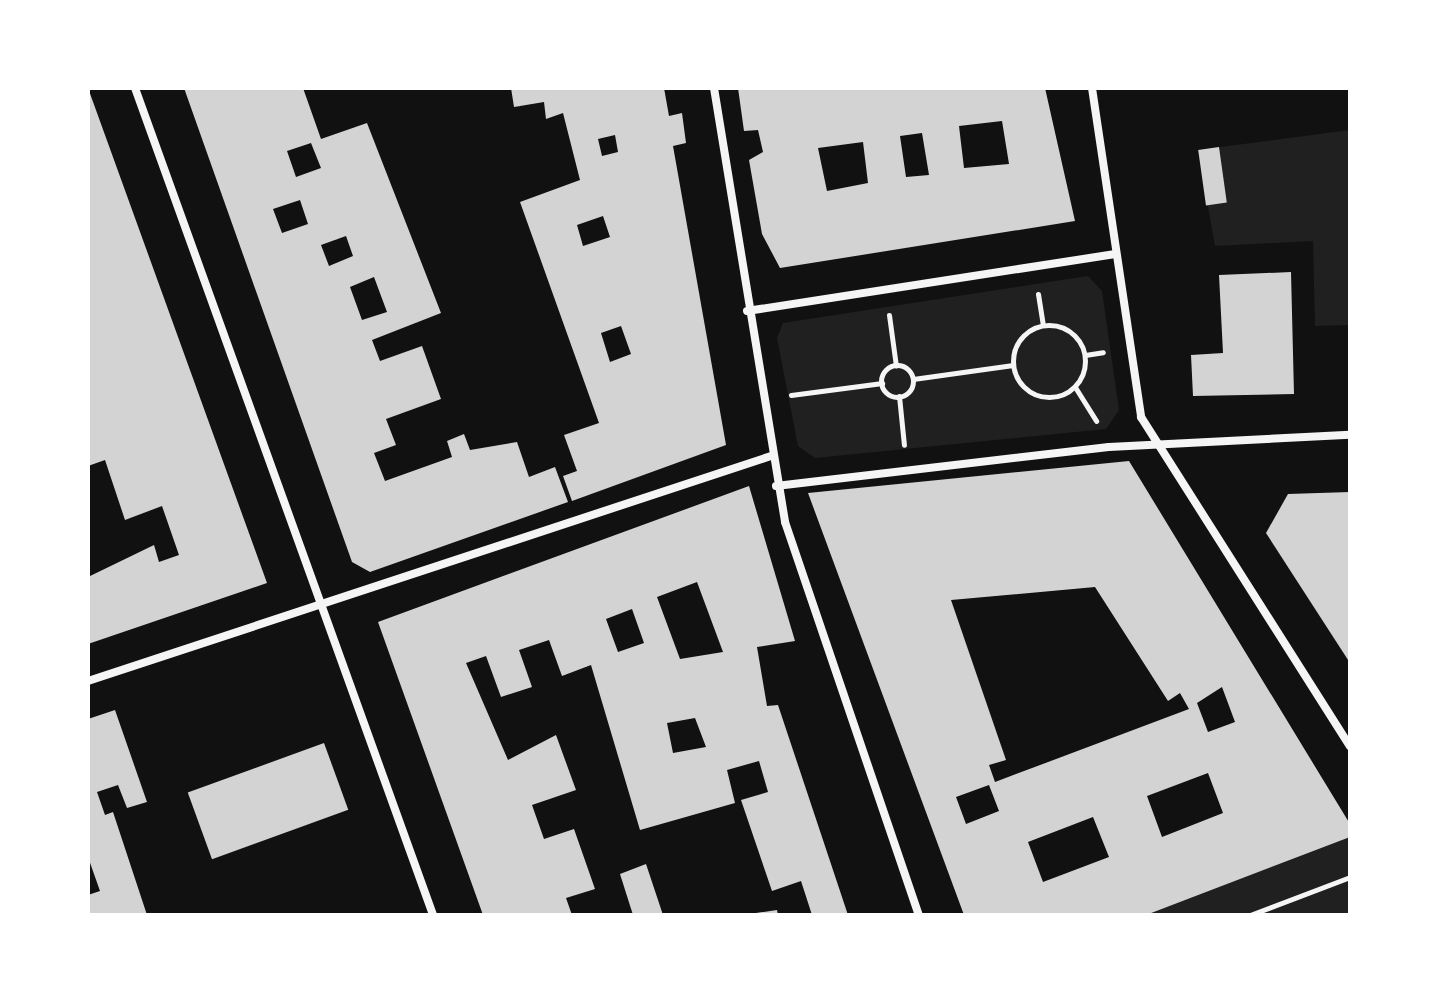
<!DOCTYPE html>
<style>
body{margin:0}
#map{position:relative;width:1438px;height:1003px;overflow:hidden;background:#111;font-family:Arial,sans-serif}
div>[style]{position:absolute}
.green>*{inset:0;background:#202020}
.building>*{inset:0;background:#d3d3d3;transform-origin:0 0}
.path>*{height:5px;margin:-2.5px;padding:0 2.5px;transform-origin:2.5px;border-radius:2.5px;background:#f5f5f5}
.path>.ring{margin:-2.5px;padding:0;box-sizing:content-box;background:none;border:5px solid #f5f5f5;border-radius:50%}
.minor>*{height:8px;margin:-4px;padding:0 4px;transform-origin:4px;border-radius:4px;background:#f5f5f5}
span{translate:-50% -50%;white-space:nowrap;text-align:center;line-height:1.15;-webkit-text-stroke:6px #fff;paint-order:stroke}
.frame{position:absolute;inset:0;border:90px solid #fff;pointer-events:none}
</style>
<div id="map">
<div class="green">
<i style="clip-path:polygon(1350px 130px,1350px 325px,1315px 326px,1313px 241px,1215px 246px,1198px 150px)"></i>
<i style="clip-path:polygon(1088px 276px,1102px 291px,1119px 410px,1106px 429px,815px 458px,798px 446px,777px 338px,783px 323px)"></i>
<i style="clip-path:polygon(1350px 837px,1350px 915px,1146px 915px)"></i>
</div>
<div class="building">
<i style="clip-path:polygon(88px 88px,267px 583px,88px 644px,88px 577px,154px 545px,159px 562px,179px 555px,162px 506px,125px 520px,105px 460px,88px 466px)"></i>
<i style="clip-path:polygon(evenodd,184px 88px,303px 88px,321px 139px,367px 123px,441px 313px,372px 340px,380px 361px,422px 346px,441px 399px,386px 419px,396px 445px,374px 453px,385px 481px,452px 457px,447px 441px,464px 434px,470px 450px,517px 442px,529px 477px,555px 467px,568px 502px,370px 572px,352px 562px,184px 88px,311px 143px,321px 168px,296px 177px,287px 151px,311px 143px,184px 88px,300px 200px,308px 224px,282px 233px,273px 209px,300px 200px,184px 88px,346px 236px,353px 256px,329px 266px,321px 245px,346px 236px,184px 88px,374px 277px,387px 312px,362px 320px,350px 287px,374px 277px)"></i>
<i style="clip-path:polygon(evenodd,511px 88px,664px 88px,669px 116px,682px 113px,686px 143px,673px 146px,726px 445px,572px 501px,563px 476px,577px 471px,564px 435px,599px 423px,520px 202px,580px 180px,563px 113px,546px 119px,544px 102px,514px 107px,511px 88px,615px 135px,618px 152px,602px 156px,598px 139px,615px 135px,511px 88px,603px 216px,610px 237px,583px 246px,577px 225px,603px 216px,511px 88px,621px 326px,631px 354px,610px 362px,601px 333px,621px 326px)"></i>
<i style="clip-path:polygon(evenodd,738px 88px,1045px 88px,1075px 221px,780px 268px,762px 234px,749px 160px,763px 152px,758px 130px,744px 131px,738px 88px,1002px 121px,1009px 164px,964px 168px,959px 126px,1002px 121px,738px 88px,922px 133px,929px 175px,906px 177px,900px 136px,922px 133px,738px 88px,863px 142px,868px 183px,827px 191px,818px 148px,863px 142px)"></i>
<i style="left:1219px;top:147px;width:56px;height:21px;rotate:82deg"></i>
<i style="clip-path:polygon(1291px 272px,1294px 394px,1193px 396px,1191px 355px,1223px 353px,1219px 275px)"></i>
<i style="clip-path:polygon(evenodd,1129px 461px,1350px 824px,1350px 837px,1146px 915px,964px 915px,808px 493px,1129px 461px,1095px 587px,1168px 701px,1180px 693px,1189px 709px,995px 782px,989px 765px,1006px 760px,951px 600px,1095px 587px,1129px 461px,1222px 687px,1235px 722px,1208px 732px,1197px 703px,1222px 687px,1129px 461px,1208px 773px,1223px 813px,1162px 837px,1147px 796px,1208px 773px,1129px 461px,989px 785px,999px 811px,966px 824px,956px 797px,989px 785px,1129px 461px,1093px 817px,1109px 857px,1043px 882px,1028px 842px,1093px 817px)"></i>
<i style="clip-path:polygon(evenodd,749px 486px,795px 641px,757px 647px,767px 706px,778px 705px,848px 915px,812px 915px,801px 881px,772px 891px,741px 800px,768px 792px,759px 761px,727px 770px,735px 803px,640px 830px,591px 665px,562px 676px,549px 640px,519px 650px,532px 687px,501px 697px,486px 656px,466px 663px,508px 760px,556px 735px,576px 790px,532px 805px,544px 839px,574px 829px,595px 889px,566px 898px,572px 915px,483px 915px,378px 622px,749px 486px,697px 582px,723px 652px,680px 659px,657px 597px,697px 582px,749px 486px,632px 609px,644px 643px,618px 652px,606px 619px,632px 609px,749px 486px,695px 718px,706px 747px,673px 753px,667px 723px,695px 718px)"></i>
<i style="clip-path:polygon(1350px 492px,1350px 663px,1266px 533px,1288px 494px)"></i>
<i style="clip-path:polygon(115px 710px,147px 802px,127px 808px,118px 785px,97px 792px,105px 815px,113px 812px,147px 915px,88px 915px,88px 895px,100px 891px,88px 857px,88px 719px)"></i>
<i style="left:324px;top:743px;width:71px;height:145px;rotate:70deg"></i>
<i style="clip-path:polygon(646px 864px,663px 915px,633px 915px,620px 874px)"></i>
<i style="clip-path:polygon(777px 910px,778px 915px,757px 915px,756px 913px)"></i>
</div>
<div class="path">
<i style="left:1038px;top:294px;width:31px;rotate:81deg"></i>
<i style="left:889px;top:315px;width:51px;rotate:82.2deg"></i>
<i class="ring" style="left:1013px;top:325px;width:67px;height:67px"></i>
<i style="left:1085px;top:355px;width:18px;rotate:-9deg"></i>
<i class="ring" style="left:881px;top:365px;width:27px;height:27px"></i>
<i style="left:913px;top:379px;width:101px;rotate:-8deg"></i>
<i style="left:1075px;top:387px;width:40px;rotate:58deg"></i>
<i style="left:791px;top:395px;width:92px;rotate:-7.5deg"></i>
<i style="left:899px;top:396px;width:49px;rotate:84.2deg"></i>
<i style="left:1250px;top:915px;width:107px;rotate:-20.8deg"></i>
</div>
<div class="minor">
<i style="left:135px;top:88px;width:879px;rotate:70.18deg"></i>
<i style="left:714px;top:88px;width:440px;rotate:80.7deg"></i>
<i style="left:785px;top:522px;width:415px;rotate:71.2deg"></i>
<i style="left:1092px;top:88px;width:333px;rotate:81.5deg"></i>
<i style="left:1141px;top:417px;width:390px;rotate:57.6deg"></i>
<i style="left:747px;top:311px;width:371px;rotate:-8.8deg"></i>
<i style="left:776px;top:486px;width:335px;rotate:-6.7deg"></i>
<i style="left:1109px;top:447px;width:241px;rotate:-2.9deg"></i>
<i style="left:88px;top:681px;width:719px;rotate:-18.23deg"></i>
</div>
<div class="frame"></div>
</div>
